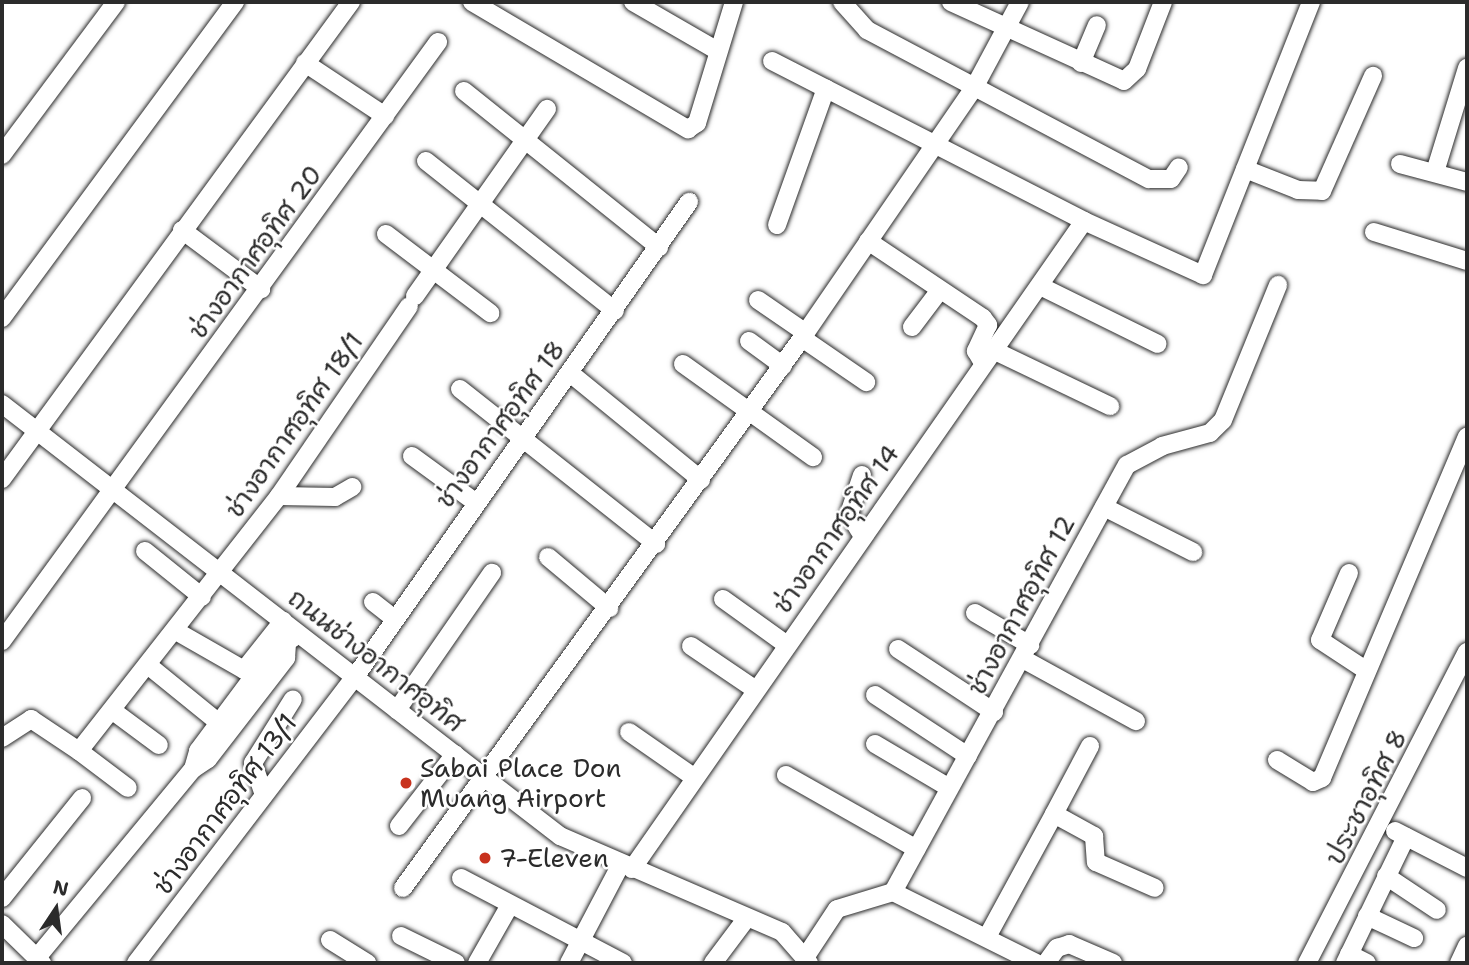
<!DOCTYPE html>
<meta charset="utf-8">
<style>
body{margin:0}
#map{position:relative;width:1469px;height:965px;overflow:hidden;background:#fff;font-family:"Shantell Sans","Playpen Sans Thai",sans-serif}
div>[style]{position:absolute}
.roads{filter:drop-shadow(0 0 2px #2b2b2b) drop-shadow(0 0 2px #2b2b2b)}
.minor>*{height:18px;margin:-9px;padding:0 9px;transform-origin:9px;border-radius:9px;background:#fff}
.dots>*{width:19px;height:19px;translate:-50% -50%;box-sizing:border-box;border:4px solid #fff;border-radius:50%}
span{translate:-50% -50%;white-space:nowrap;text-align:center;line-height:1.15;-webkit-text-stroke:5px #fff;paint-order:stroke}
.street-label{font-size:26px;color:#2b2b2b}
.poi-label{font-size:26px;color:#2b2b2b}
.left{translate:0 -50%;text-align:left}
.frame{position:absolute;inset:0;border:4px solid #2b2b2b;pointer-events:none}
.north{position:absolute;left:21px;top:874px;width:70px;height:70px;-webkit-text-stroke:5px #fff;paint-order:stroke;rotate:13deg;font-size:19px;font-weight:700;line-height:28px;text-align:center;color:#2b2b2b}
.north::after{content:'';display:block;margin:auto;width:24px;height:32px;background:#2b2b2b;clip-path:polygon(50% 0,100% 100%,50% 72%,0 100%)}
</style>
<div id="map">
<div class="roads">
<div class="minor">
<i style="left:472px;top:2px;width:251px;rotate:30.5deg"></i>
<i style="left:688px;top:129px;width:11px;rotate:-34deg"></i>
<i style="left:697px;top:123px;width:127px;rotate:-73deg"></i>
<i style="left:633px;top:2px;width:98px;rotate:30deg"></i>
<i style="left:842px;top:2px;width:38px;rotate:48deg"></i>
<i style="left:867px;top:30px;width:319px;rotate:27.9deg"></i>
<i style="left:1149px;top:179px;width:22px"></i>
<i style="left:1171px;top:179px;width:14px;rotate:-56deg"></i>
<i style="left:951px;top:2px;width:190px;rotate:24.5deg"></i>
<i style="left:1124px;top:81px;width:18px;rotate:-43deg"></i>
<i style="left:1137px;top:69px;width:72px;rotate:-68.8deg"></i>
<i style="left:772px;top:61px;width:351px;rotate:27.1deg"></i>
<i style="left:1084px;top:221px;width:131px;rotate:24.4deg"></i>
<i style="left:1203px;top:275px;width:294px;rotate:-68.4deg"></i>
<i style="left:305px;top:63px;width:96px;rotate:33.5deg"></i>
<i style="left:1081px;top:63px;width:41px;rotate:-67.2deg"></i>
<i style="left:464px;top:91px;width:250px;rotate:38.7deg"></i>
<i style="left:2px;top:155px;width:191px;rotate:-53.3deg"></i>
<i style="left:426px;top:161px;width:241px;rotate:38.4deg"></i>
<i style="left:1400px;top:164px;width:69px;rotate:15deg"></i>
<i style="left:1245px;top:169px;width:57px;rotate:21.6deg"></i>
<i style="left:1298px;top:190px;width:24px;rotate:2deg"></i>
<i style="left:1322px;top:191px;width:126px;rotate:-66.1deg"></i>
<i style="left:1435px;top:172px;width:109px;rotate:-72.9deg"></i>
<i style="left:777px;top:225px;width:145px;rotate:-70.3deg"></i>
<i style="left:182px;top:230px;width:99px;rotate:36.8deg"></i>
<i style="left:1374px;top:232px;width:97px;rotate:17.3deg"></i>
<i style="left:386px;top:234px;width:131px;rotate:37.2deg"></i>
<i style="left:868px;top:241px;width:138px;rotate:33.8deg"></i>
<i style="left:983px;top:318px;width:9px;rotate:54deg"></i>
<i style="left:988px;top:325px;width:29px;rotate:115deg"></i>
<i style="left:976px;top:351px;width:14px;rotate:60deg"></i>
<i style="left:1040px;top:286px;width:131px;rotate:26.2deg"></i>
<i style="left:415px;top:296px;width:229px;rotate:-54.8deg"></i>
<i style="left:758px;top:300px;width:58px;rotate:34.5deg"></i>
<i style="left:2px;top:318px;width:393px;rotate:-53.6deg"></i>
<i style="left:912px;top:327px;width:46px;rotate:-52.9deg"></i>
<i style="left:802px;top:338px;width:78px;rotate:34.5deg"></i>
<i style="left:749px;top:341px;width:42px;rotate:36.3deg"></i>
<i style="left:993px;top:350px;width:130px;rotate:25.6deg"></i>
<i style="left:683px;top:364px;width:160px;rotate:35.6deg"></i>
<i style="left:570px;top:373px;width:169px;rotate:39.2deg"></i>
<i style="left:460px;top:389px;width:250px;rotate:38.3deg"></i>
<i style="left:2px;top:404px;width:706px;rotate:37.75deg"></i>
<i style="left:560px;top:836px;width:242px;rotate:23.4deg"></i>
<i style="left:782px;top:932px;width:41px;rotate:48.9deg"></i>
<i style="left:412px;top:456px;width:78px;rotate:36.1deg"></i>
<i style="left:862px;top:475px;width:41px;rotate:108.4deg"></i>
<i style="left:849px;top:514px;width:26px;rotate:58deg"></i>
<i style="left:2px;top:479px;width:591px;rotate:-53.81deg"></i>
<i style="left:279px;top:496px;width:56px;rotate:1deg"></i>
<i style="left:335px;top:497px;width:20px;rotate:-30deg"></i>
<i style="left:1104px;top:507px;width:100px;rotate:26.8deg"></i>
<i style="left:145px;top:551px;width:73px;rotate:38.9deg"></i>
<i style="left:548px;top:557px;width:80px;rotate:39.9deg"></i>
<i style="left:1349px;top:573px;width:73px;rotate:113.4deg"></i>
<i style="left:1320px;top:640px;width:56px;rotate:33.4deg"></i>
<i style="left:723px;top:599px;width:79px;rotate:35.7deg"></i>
<i style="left:373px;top:602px;width:28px;rotate:38deg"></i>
<i style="left:975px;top:613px;width:64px;rotate:30.2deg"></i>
<i style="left:176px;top:631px;width:78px;rotate:29.8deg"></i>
<i style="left:244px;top:670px;width:63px;rotate:-51.5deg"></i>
<i style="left:2px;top:641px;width:741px;rotate:-53.95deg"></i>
<i style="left:691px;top:646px;width:78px;rotate:34.1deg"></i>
<i style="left:898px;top:649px;width:115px;rotate:33.3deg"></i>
<i style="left:1023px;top:659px;width:129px;rotate:28.8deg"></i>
<i style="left:149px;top:666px;width:89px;rotate:39.1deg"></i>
<i style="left:875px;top:695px;width:111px;rotate:33.3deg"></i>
<i style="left:397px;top:710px;width:167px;rotate:-55.3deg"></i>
<i style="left:113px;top:711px;width:57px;rotate:36.5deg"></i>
<i style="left:629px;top:732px;width:80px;rotate:34.9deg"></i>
<i style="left:2px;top:738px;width:35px;rotate:-33deg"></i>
<i style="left:31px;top:719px;width:58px;rotate:33.7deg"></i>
<i style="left:79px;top:751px;width:324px;rotate:-51.9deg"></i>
<i style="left:279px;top:496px;width:230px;rotate:-55.6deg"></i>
<i style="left:875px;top:744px;width:85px;rotate:30.5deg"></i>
<i style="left:79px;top:751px;width:61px;rotate:37.1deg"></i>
<i style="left:1277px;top:760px;width:42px;rotate:31.4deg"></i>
<i style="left:1313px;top:782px;width:10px;rotate:-24deg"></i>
<i style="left:1322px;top:778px;width:371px;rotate:-67deg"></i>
<i style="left:193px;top:769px;width:19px;rotate:-74deg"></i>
<i style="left:198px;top:751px;width:127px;rotate:-53.3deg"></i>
<i style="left:274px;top:649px;width:22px;rotate:-30deg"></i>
<i style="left:786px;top:775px;width:150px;rotate:29.5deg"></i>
<i style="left:264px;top:795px;width:34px;rotate:-109deg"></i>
<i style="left:253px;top:763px;width:75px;rotate:-58deg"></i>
<i style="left:1054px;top:814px;width:77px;rotate:-62.1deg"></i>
<i style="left:399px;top:826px;width:91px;rotate:-52.1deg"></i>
<i style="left:1395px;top:831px;width:81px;rotate:27.2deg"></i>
<i style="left:632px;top:869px;width:790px;rotate:-55.1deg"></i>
<i style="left:1386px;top:876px;width:61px;rotate:33.7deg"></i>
<i style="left:461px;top:878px;width:183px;rotate:27.7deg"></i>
<i style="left:403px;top:888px;width:679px;rotate:-54.04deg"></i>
<i style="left:802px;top:338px;width:306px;rotate:-55.5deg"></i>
<i style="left:975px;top:86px;width:95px;rotate:-61.8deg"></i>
<i style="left:893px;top:892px;width:160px;rotate:26.4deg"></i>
<i style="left:2px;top:898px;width:128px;rotate:-51.3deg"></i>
<i style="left:1367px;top:916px;width:52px;rotate:25.1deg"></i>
<i style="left:2px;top:924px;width:56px;rotate:44.3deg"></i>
<i style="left:401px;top:936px;width:61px;rotate:26.1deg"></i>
<i style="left:987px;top:937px;width:140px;rotate:-61.4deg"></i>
<i style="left:1054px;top:814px;width:46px;rotate:28.8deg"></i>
<i style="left:1094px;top:836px;width:26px;rotate:86deg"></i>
<i style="left:1096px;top:862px;width:64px;rotate:23.8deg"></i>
<i style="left:330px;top:940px;width:44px;rotate:31.9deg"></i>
<i style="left:1349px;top:954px;width:20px;rotate:27deg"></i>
<i style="left:39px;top:955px;width:241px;rotate:-50.4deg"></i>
<i style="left:193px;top:769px;width:18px;rotate:-34deg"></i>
<i style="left:208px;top:759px;width:128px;rotate:-52.3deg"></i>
<i style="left:286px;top:658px;width:13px;rotate:-86deg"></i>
<i style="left:806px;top:956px;width:56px;rotate:-56.6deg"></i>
<i style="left:837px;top:909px;width:59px;rotate:-16.9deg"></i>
<i style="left:893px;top:892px;width:487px;rotate:-61.3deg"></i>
<i style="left:1127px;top:465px;width:40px;rotate:-28deg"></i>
<i style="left:1162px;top:446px;width:50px;rotate:-15.2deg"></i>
<i style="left:1210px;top:433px;width:18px;rotate:-45deg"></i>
<i style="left:1223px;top:420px;width:146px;rotate:-67.8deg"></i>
<i style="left:136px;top:963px;width:360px;rotate:-52.6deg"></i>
<i style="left:355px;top:677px;width:581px;rotate:-54.89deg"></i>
<i style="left:477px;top:963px;width:67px;rotate:-60.4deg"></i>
<i style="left:569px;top:963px;width:112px;rotate:-62.3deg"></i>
<i style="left:713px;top:963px;width:55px;rotate:-53.1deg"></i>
<i style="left:1046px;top:963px;width:19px;rotate:-54deg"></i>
<i style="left:1057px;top:948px;width:13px;rotate:-18deg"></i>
<i style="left:1069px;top:944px;width:48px;rotate:23.4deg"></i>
<i style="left:1307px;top:963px;width:350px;rotate:-62.8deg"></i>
<i style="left:1345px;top:963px;width:140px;rotate:-64.2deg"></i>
<i style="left:1459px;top:963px;width:19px;rotate:-65deg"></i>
</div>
</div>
<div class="dots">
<i style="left:406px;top:783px;background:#c8321e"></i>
<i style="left:485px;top:858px;background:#c8321e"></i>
</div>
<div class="street-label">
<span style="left:255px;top:252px;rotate:-54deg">ช่างอากาศอุทิศ 20</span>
<span style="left:500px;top:424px;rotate:-54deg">ช่างอากาศอุทิศ 18</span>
<span style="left:294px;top:425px;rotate:-55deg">ช่างอากาศอุทิศ 18/1</span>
<span style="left:836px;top:529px;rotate:-55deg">ช่างอากาศอุทิศ 14</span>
<span style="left:1021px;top:605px;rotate:-62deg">ช่างอากาศอุทิศ 12</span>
<span style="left:376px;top:660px;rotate:38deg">ถนนช่างอากาศอุทิศ</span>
<span style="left:1366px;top:797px;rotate:-63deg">ประชาอุทิศ 8</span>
<span style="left:225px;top:804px;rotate:-53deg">ช่างอากาศอุทิศ 13/1</span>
</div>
<div class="poi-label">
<span class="left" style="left:420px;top:783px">Sabai Place Don<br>Muang Airport</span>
<span class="left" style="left:499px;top:858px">7-Eleven</span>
</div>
<div class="frame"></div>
<div class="north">N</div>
</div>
